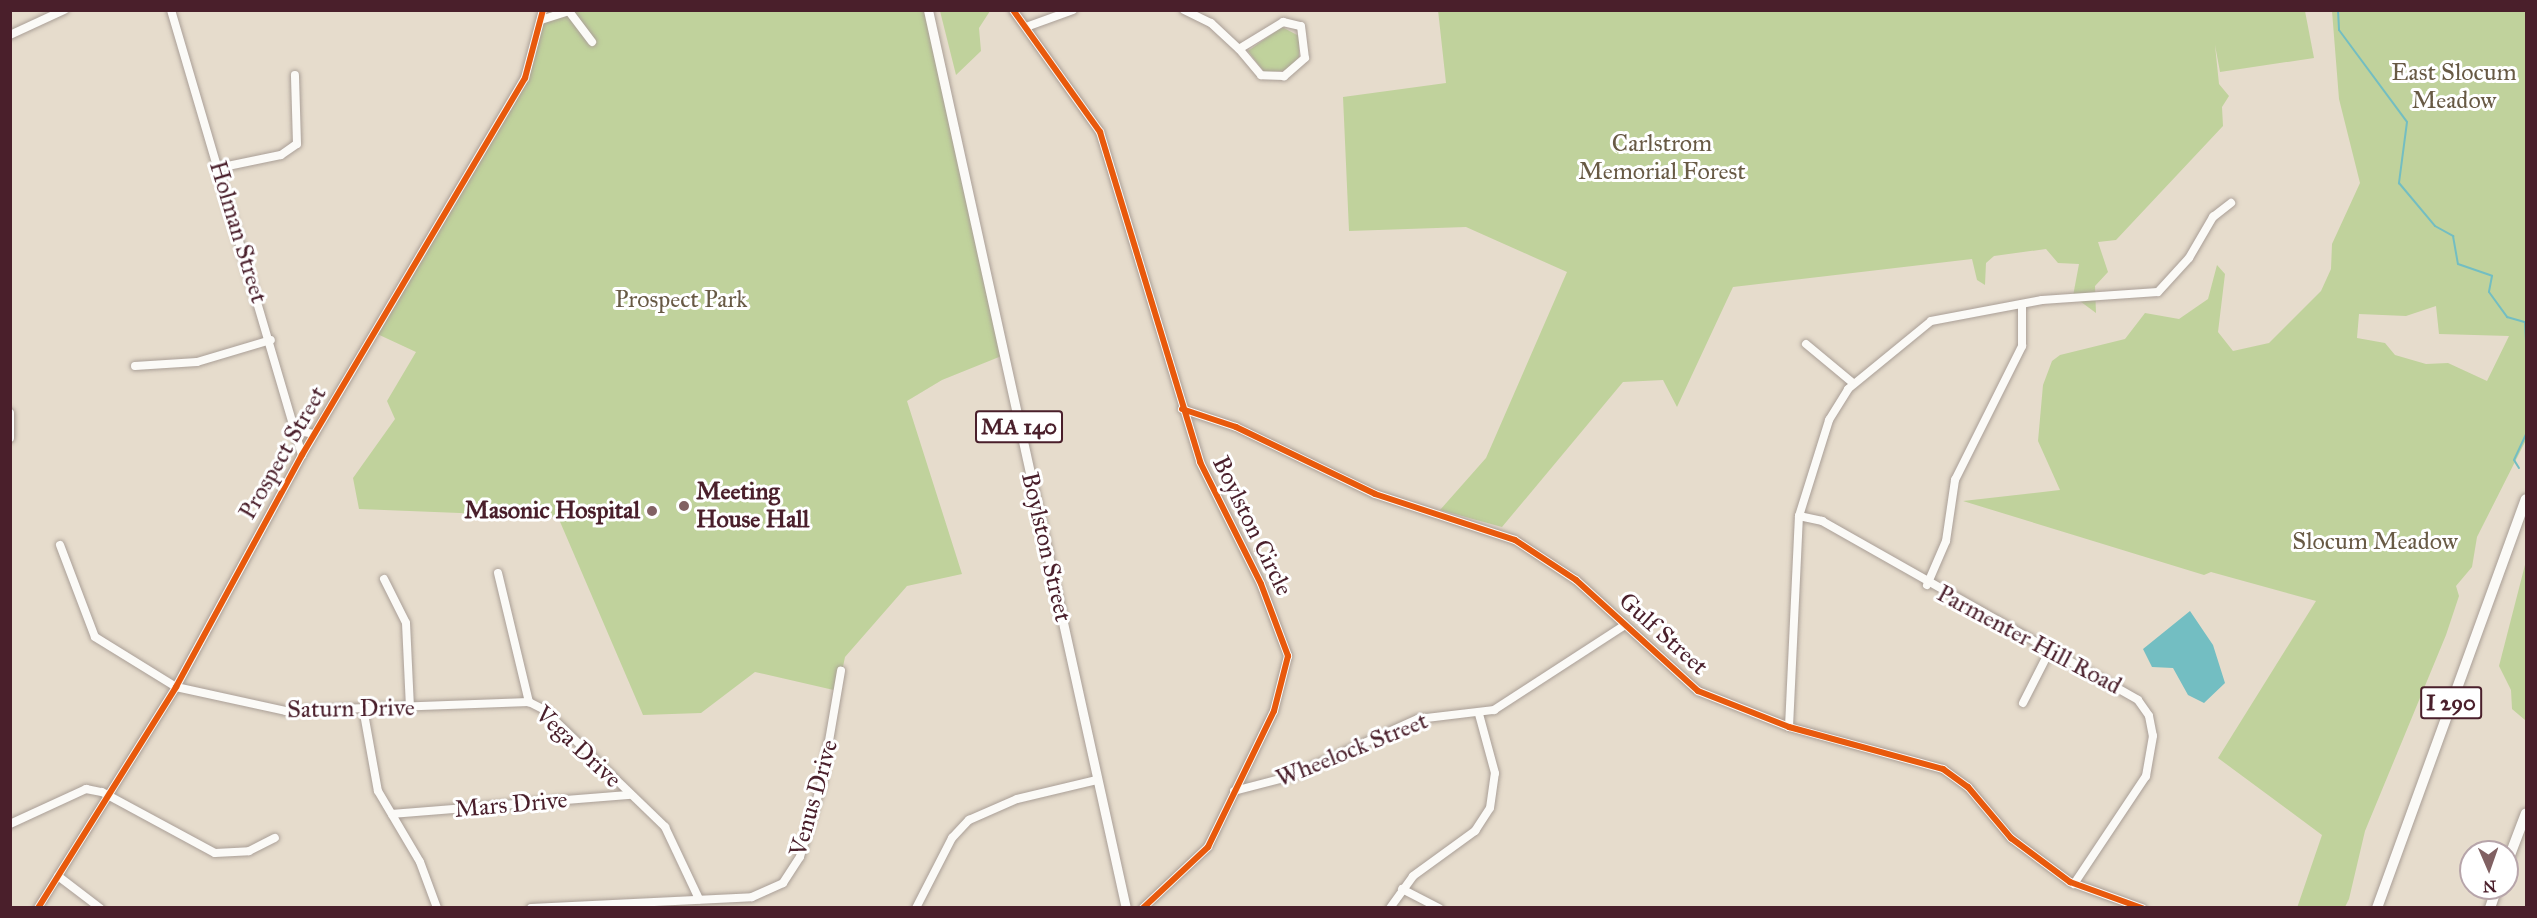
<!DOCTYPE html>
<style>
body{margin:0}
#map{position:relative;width:2537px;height:918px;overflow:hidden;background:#e6dccc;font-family:"IM FELL Great Primer",serif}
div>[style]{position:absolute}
.green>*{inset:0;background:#c0d29c}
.water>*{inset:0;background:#73bec2}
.stream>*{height:2px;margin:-1px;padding:0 1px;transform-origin:1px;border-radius:1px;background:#73bec2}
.roads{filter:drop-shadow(0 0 2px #aa9f97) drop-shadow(0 0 2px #aa9f97)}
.minor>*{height:8px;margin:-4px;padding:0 4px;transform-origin:4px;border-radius:4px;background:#fbfaf7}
.major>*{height:9px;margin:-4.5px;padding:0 4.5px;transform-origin:4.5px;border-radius:4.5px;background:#fbfaf7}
.highway>*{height:10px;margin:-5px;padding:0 5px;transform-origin:5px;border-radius:5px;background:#fbfaf7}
.cycleway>*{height:6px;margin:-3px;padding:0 3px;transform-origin:3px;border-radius:3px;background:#e8590c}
.dots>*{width:16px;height:16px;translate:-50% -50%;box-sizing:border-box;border:3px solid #fff;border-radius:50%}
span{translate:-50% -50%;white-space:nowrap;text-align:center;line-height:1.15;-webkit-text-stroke:6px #fff;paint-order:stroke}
.shield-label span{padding:2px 4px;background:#fff;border:2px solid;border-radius:4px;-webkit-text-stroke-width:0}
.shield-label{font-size:22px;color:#4a1f2b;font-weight:700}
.park-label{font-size:24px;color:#685a45}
.street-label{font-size:24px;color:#4a1f2b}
.poi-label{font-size:24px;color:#4a1f2b;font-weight:700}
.left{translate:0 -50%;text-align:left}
.right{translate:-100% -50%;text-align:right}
.frame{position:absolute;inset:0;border:12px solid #4a1f2b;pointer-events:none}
.north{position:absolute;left:2459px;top:840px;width:60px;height:60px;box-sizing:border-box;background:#fff;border:2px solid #b7a5aa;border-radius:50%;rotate:178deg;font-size:16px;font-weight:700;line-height:24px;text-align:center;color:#4a1f2b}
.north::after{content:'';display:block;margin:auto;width:21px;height:27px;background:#816163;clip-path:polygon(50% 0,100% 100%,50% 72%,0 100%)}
</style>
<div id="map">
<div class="green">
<i style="clip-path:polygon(1438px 10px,2305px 11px,2314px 58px,2220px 72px,2215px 45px,2219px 84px,2229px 96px,2222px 107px,2223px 126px,2116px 240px,2098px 242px,2108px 272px,2095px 286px,2096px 313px,2073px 296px,2079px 264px,2058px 263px,2046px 249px,1994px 256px,1986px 263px,1985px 285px,1977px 280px,1972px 259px,1733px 287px,1677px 407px,1663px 380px,1623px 382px,1502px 527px,1440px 510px,1486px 458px,1567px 272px,1466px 227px,1349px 231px,1343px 97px,1446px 83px)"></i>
<i style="clip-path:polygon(543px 11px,928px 11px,1004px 355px,942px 380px,907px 401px,962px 574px,907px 586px,845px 657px,838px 691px,755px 672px,701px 713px,643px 715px,558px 517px,359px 509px,353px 478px,395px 419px,387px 401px,416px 352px,373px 332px,525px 78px)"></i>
<i style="clip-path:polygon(990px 11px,979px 28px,981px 51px,956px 75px,940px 11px)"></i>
<i style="clip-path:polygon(evenodd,2332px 11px,2526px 11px,2526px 440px,2477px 537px,2472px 567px,2456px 586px,2459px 596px,2446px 635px,2365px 831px,2349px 899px,2345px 907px,2297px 908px,2322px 835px,2218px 758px,2316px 601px,2211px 572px,2204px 575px,1963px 501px,2060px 490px,2038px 441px,2043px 385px,2052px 361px,2060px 355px,2125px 339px,2145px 313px,2179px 319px,2208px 299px,2217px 265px,2225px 274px,2218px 332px,2233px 351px,2269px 343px,2321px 291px,2331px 269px,2332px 244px,2360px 183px,2339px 99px,2332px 11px,2436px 306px,2439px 334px,2509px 336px,2487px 381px,2448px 363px,2426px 364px,2395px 355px,2385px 343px,2357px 338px,2359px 314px,2406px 316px,2436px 306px)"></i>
<i style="clip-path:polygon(1282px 27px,1299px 36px,1299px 57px,1288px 70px,1265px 73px,1248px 51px)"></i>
<i style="clip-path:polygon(2526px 561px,2526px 719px,2525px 720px,2512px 709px,2511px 690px,2499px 666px)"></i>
</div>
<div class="water">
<i style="clip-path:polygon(2190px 611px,2213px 645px,2225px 683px,2204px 703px,2188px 695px,2173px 668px,2152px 667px,2143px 649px)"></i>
</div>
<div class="stream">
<i style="left:2338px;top:10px;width:20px;rotate:87deg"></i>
<i style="left:2339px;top:30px;width:114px;rotate:53.5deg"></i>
<i style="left:2407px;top:122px;width:62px;rotate:97.5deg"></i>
<i style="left:2399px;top:183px;width:56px;rotate:50.1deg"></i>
<i style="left:2435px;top:226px;width:21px;rotate:29deg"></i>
<i style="left:2453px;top:236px;width:28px;rotate:80deg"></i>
<i style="left:2458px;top:264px;width:36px;rotate:19deg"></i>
<i style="left:2492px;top:276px;width:16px;rotate:101deg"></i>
<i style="left:2489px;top:292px;width:31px;rotate:54deg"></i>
<i style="left:2507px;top:317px;width:19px;rotate:16deg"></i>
<i style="left:2525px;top:322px;width:20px;rotate:87deg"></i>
<i style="left:2519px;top:468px;width:9px;rotate:-122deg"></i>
<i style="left:2514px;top:460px;width:29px;rotate:-65deg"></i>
<i style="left:2526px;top:700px;width:5px;rotate:90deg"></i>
</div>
<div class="roads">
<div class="minor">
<i style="left:171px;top:10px;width:464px;rotate:73.6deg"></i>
<i style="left:568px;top:10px;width:40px;rotate:53deg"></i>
<i style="left:1013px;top:10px;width:150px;rotate:54.5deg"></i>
<i style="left:1100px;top:132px;width:345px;rotate:73.1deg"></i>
<i style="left:1200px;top:462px;width:136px;rotate:63.4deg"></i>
<i style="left:1261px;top:584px;width:77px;rotate:69.4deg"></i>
<i style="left:1288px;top:656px;width:57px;rotate:104.3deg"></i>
<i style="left:1274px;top:711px;width:151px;rotate:115.9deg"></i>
<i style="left:1208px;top:847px;width:89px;rotate:136.8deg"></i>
<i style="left:1184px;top:10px;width:30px;rotate:26deg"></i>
<i style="left:1211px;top:23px;width:38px;rotate:43deg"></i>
<i style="left:541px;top:20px;width:28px;rotate:-18deg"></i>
<i style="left:1283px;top:22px;width:18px;rotate:13deg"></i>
<i style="left:1301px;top:26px;width:32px;rotate:83deg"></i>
<i style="left:1305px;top:58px;width:28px;rotate:139deg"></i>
<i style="left:1284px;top:76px;width:23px;rotate:-178deg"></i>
<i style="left:1261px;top:75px;width:34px;rotate:-130deg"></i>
<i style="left:1239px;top:49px;width:52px;rotate:-31.5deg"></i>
<i style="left:1026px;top:27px;width:50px;rotate:-19.9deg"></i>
<i style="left:10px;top:35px;width:60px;rotate:-24.8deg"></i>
<i style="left:218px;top:168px;width:64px;rotate:-11.7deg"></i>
<i style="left:281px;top:155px;width:19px;rotate:-35deg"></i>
<i style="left:297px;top:144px;width:69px;rotate:-91.7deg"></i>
<i style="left:1806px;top:344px;width:61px;rotate:39.7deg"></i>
<i style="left:135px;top:366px;width:62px;rotate:-3.7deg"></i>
<i style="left:197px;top:362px;width:77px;rotate:-16.6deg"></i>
<i style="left:1182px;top:409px;width:57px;rotate:18.4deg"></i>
<i style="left:1236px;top:427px;width:154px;rotate:25.7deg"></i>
<i style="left:1375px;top:494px;width:147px;rotate:18.2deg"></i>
<i style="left:1515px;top:540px;width:73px;rotate:33.3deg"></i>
<i style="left:1576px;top:580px;width:165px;rotate:42.3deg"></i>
<i style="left:1698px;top:691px;width:98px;rotate:21.6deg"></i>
<i style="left:1789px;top:727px;width:160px;rotate:15.3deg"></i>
<i style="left:1943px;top:769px;width:31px;rotate:36deg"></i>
<i style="left:1968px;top:787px;width:67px;rotate:49.9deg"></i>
<i style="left:2011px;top:838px;width:74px;rotate:36.7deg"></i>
<i style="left:2070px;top:882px;width:77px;rotate:19.9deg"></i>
<i style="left:10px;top:413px;width:25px;rotate:90deg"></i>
<i style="left:296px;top:430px;width:17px;rotate:13deg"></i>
<i style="left:1799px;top:516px;width:24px;rotate:12deg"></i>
<i style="left:1822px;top:521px;width:363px;rotate:29.5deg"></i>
<i style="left:2138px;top:700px;width:19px;rotate:55deg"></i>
<i style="left:2149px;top:716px;width:20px;rotate:79deg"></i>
<i style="left:2153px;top:736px;width:41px;rotate:99.9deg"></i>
<i style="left:2146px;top:776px;width:130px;rotate:123.7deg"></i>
<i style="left:60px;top:545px;width:98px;rotate:69.2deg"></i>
<i style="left:95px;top:637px;width:95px;rotate:31.7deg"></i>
<i style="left:176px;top:687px;width:113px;rotate:12.3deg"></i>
<i style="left:286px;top:711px;width:243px;rotate:-2.1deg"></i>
<i style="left:498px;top:573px;width:133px;rotate:76.5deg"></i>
<i style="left:529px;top:702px;width:16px;rotate:27deg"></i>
<i style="left:543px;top:709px;width:170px;rotate:44deg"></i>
<i style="left:665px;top:827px;width:80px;rotate:64.7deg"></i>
<i style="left:384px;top:579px;width:49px;rotate:63.4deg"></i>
<i style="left:406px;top:623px;width:85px;rotate:87.3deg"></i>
<i style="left:1927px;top:585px;width:48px;rotate:-66.6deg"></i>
<i style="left:1946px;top:541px;width:62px;rotate:-81.6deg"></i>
<i style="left:1955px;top:480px;width:150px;rotate:-63.4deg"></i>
<i style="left:2022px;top:346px;width:42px;rotate:-90deg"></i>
<i style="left:2023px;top:703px;width:59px;rotate:-63deg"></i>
<i style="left:363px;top:708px;width:84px;rotate:79.8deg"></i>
<i style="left:378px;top:791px;width:82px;rotate:59.4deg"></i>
<i style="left:420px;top:862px;width:49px;rotate:69.7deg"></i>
<i style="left:1789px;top:727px;width:211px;rotate:-87.3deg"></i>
<i style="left:1799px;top:516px;width:101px;rotate:-72.6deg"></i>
<i style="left:1829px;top:420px;width:36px;rotate:-58deg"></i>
<i style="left:1848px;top:389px;width:107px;rotate:-39.3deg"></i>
<i style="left:1931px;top:321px;width:113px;rotate:-10.7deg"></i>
<i style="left:2042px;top:300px;width:116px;rotate:-3.9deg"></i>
<i style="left:2158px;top:292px;width:46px;rotate:-47.6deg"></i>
<i style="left:2189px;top:258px;width:48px;rotate:-59.7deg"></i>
<i style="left:2213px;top:217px;width:23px;rotate:-38deg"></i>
<i style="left:1234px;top:791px;width:59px;rotate:-14.7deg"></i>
<i style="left:1291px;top:776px;width:139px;rotate:-24.2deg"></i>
<i style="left:1418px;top:719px;width:77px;rotate:-6.8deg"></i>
<i style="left:1494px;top:710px;width:156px;rotate:-33deg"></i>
<i style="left:392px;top:814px;width:239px;rotate:-4.6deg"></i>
<i style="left:10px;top:824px;width:84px;rotate:-24.7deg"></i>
<i style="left:86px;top:789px;width:16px;rotate:11deg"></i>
<i style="left:102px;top:792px;width:128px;rotate:28.4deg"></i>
<i style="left:215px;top:853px;width:34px;rotate:-3deg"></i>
<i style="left:249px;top:851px;width:29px;rotate:-27deg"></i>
<i style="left:58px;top:876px;width:53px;rotate:37.3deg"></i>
<i style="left:1402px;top:889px;width:42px;rotate:27.2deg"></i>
<i style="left:38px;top:908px;width:261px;rotate:-58deg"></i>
<i style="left:176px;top:687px;width:264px;rotate:-61.5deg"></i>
<i style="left:302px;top:455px;width:438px;rotate:-59.4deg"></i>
<i style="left:525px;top:78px;width:70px;rotate:-75.2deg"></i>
<i style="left:531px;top:908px;width:221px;rotate:-2.8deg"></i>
<i style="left:752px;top:897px;width:34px;rotate:-24deg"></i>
<i style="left:783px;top:883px;width:31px;rotate:-57deg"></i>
<i style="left:800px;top:857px;width:78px;rotate:-73.7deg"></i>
<i style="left:822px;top:782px;width:113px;rotate:-80.3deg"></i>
<i style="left:916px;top:908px;width:79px;rotate:-62.8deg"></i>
<i style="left:952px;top:838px;width:25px;rotate:-47deg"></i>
<i style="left:969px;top:820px;width:52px;rotate:-23.6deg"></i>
<i style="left:1017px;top:799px;width:82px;rotate:-13.4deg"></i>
<i style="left:1390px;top:908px;width:39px;rotate:-54deg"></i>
<i style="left:1413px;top:876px;width:77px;rotate:-36deg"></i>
<i style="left:1475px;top:831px;width:27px;rotate:-57deg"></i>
<i style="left:1490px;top:808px;width:35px;rotate:-82deg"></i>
<i style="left:1495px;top:773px;width:61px;rotate:-105.2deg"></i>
</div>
<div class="major">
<i style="left:928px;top:10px;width:920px;rotate:77.57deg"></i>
</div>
<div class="highway">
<i style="left:2507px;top:863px;width:53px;rotate:-69.2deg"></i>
<i style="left:2377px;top:908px;width:435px;rotate:-70deg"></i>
<i style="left:2490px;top:908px;width:21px;rotate:-71deg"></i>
</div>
</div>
<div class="cycleway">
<i style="left:1013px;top:10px;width:150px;rotate:54.5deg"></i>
<i style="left:1100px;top:132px;width:345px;rotate:73.1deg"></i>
<i style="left:1200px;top:462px;width:136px;rotate:63.4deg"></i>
<i style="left:1261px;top:584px;width:77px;rotate:69.4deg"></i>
<i style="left:1288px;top:656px;width:57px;rotate:104.3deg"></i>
<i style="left:1274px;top:711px;width:151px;rotate:115.9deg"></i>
<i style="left:1208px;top:847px;width:89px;rotate:136.8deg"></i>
<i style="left:1182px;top:409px;width:57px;rotate:18.4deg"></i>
<i style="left:1236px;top:427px;width:154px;rotate:25.7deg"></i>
<i style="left:1375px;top:494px;width:147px;rotate:18.2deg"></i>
<i style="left:1515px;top:540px;width:73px;rotate:33.3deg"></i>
<i style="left:1576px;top:580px;width:165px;rotate:42.3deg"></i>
<i style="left:1698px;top:691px;width:98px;rotate:21.6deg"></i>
<i style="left:1789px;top:727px;width:160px;rotate:15.3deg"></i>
<i style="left:1943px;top:769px;width:31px;rotate:36deg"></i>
<i style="left:1968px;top:787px;width:67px;rotate:49.9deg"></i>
<i style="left:2011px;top:838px;width:74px;rotate:36.7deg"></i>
<i style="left:2070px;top:882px;width:77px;rotate:19.9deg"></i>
<i style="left:38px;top:908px;width:261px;rotate:-58deg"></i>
<i style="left:176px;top:687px;width:264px;rotate:-61.5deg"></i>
<i style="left:302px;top:455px;width:438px;rotate:-59.4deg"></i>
<i style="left:525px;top:78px;width:70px;rotate:-75.2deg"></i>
</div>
<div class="dots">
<i style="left:684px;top:506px;background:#816163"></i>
<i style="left:652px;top:511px;background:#816163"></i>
</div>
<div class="shield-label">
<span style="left:1019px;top:427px">MA 140</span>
<span style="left:2451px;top:703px">I 290</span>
</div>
<div class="park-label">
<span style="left:2454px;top:87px">East Slocum<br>Meadow</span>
<span style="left:1662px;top:158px">Carlstrom<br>Memorial Forest</span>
<span style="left:681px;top:300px">Prospect Park</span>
<span style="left:2375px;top:542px">Slocum Meadow</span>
</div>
<div class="street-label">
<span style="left:238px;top:232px;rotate:73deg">Holman Street</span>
<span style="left:283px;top:453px;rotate:-60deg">Prospect Street</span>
<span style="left:1252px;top:526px;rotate:64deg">Boylston Circle</span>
<span style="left:1046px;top:547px;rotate:77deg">Boylston Street</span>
<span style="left:1663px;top:634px;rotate:42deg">Gulf Street</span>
<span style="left:2029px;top:640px;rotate:28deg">Parmenter Hill Road</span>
<span style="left:351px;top:709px;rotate:-1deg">Saturn Drive</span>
<span style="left:578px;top:747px;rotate:43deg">Vega Drive</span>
<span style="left:1352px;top:750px;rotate:-22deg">Wheelock Street</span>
<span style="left:814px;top:798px;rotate:-74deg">Venus Drive</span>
<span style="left:511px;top:805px;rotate:-5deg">Mars Drive</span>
</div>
<div class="poi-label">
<span class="left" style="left:696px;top:506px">Meeting<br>House Hall</span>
<span class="right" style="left:640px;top:511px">Masonic Hospital</span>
</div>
<div class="frame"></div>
<div class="north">N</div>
</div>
